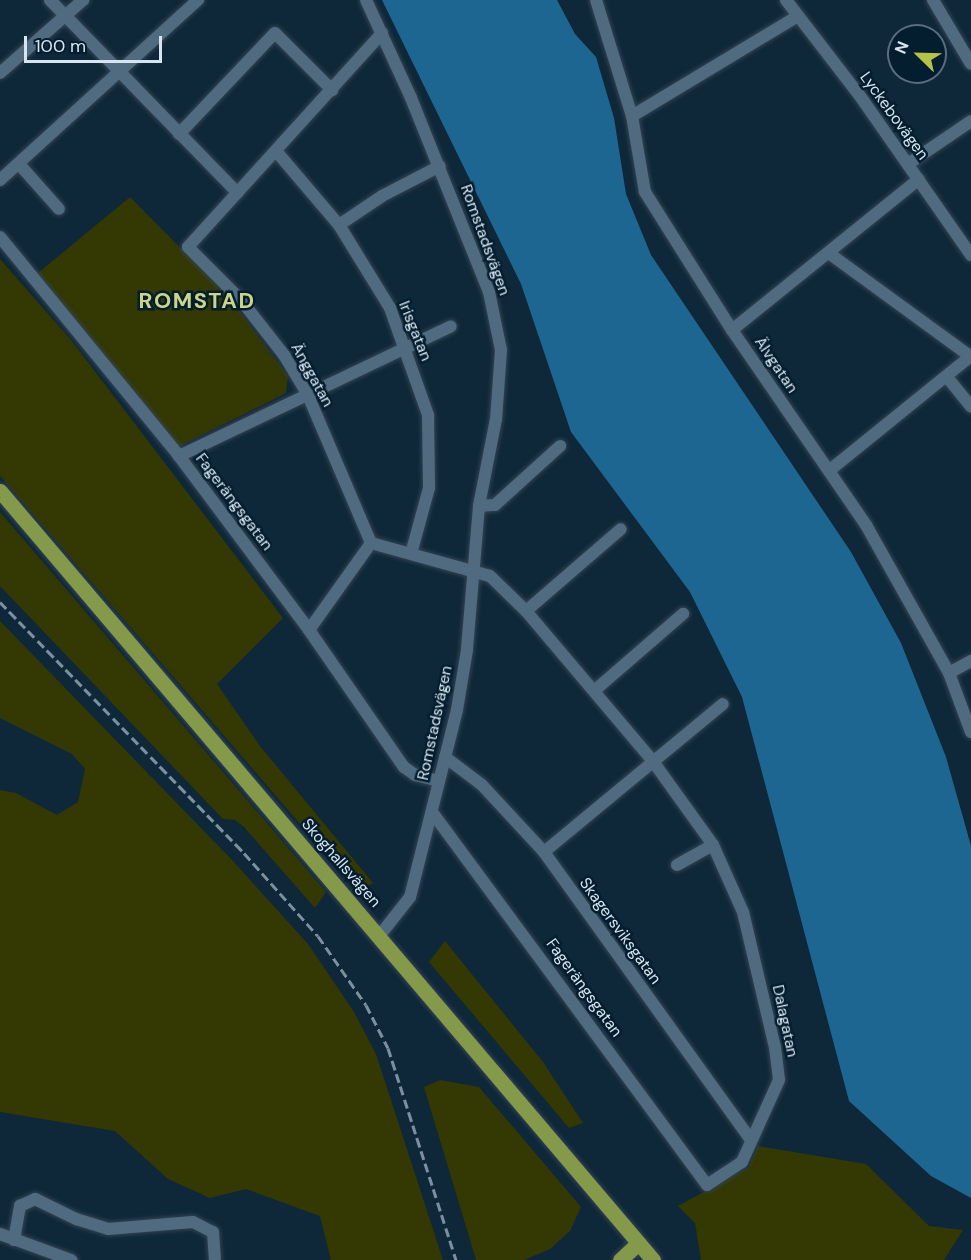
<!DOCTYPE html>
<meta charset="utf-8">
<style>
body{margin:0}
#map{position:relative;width:971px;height:1260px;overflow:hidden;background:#0e2839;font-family:"DM Sans",sans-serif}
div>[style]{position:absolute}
.green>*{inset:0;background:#343802}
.water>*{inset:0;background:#1d6691}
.roads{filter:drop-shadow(0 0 2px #334352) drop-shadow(0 0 2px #334352)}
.minor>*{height:12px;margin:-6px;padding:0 6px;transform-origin:6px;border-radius:6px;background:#506b7f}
.major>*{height:15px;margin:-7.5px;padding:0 7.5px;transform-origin:7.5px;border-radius:7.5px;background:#85994b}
.rail>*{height:3px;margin-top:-1.5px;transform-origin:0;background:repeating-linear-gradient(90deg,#7c909d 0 9px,transparent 0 13.5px)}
span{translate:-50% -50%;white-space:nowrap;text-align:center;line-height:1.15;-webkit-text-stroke:5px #041e2f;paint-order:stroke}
.street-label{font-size:16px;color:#d6e5f0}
.district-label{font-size:22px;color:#cad588;font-weight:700;letter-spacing:1.5px}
.north{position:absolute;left:887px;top:24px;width:60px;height:60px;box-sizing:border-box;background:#041e2f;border:2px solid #586e7c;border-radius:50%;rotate:293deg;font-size:16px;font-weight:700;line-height:24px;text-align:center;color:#d6e5f0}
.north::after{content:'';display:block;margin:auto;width:21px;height:27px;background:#b5c24a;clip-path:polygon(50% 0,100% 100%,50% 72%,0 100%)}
.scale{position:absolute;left:24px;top:36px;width:138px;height:27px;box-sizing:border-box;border:3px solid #d6e5f0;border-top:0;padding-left:8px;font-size:18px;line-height:21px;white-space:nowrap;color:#d6e5f0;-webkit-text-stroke:4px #041e2f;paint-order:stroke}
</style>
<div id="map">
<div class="green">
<i style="clip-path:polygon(130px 197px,228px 296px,288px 376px,286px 393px,178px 447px,38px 273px)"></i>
<i style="clip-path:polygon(0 259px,71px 340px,283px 618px,217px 684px,260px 746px,373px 883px,358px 891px,0 476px)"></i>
<i style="clip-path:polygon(0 512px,326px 892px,315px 908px,244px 827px,235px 820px,223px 819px,0 586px)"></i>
<i style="clip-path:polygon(0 621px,234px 862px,308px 944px,354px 1012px,376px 1054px,443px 1260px,331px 1260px,320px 1216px,246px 1189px,210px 1198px,168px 1179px,115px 1131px,0 1112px,0 790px,16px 793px,57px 815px,78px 802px,85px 769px,72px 754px,0 718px)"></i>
<i style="clip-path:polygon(445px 941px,543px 1062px,583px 1123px,569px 1128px,429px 962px)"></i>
<i style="clip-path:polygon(440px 1080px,479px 1087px,581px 1207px,570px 1231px,550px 1249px,524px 1260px,476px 1260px,424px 1087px)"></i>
<i style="clip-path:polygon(758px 1146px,866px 1164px,929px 1226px,963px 1230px,944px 1260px,701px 1260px,695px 1223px,678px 1206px,748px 1168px)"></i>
</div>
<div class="water">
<i style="clip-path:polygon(382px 0,557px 0,575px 34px,596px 57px,614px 118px,626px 194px,651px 255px,851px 552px,901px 643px,946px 757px,971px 846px,971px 1198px,931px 1176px,849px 1101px,742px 697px,690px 592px,571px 432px,521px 284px)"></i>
</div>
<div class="roads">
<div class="minor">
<i style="left:50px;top:0;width:269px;rotate:45.8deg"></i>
<i style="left:366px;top:0;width:108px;rotate:65.3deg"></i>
<i style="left:411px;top:98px;width:209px;rotate:68.1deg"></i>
<i style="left:489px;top:292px;width:59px;rotate:78.3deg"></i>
<i style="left:501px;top:350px;width:69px;rotate:94.1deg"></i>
<i style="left:496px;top:419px;width:89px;rotate:101.1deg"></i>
<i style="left:479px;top:506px;width:144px;rotate:94.8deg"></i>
<i style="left:467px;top:650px;width:61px;rotate:99.5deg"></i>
<i style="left:457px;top:710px;width:193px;rotate:104.1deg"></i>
<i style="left:410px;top:897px;width:48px;rotate:128.3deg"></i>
<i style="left:596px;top:0;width:121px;rotate:72.8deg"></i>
<i style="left:632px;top:116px;width:77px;rotate:80.3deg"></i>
<i style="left:645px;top:192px;width:163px;rotate:57.8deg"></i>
<i style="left:732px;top:330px;width:237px;rotate:55.5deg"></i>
<i style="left:866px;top:525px;width:170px;rotate:60.7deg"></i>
<i style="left:949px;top:673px;width:63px;rotate:69.6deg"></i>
<i style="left:786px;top:0;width:121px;rotate:52.4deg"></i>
<i style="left:860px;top:96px;width:194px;rotate:55.1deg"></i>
<i style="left:933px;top:0;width:74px;rotate:59.3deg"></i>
<i style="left:0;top:73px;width:111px;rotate:-41.3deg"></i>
<i style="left:632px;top:116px;width:194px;rotate:-31.1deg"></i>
<i style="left:179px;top:134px;width:139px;rotate:-46.5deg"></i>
<i style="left:275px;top:33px;width:81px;rotate:45deg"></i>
<i style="left:276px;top:151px;width:97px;rotate:49.6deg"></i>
<i style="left:339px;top:225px;width:97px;rotate:58.4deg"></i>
<i style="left:390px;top:308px;width:114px;rotate:70.4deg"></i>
<i style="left:428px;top:415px;width:73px;rotate:89.2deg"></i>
<i style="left:429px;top:488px;width:68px;rotate:105.3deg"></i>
<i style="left:19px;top:164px;width:60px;rotate:48.4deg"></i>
<i style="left:908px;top:164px;width:76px;rotate:-34.3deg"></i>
<i style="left:0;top:180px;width:268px;rotate:-42.3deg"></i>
<i style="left:339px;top:225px;width:52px;rotate:-34deg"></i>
<i style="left:382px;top:196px;width:65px;rotate:-27.3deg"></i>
<i style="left:0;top:237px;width:283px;rotate:50.7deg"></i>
<i style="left:179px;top:456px;width:217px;rotate:53.2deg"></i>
<i style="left:309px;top:630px;width:167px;rotate:55.3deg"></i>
<i style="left:404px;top:767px;width:14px;rotate:36deg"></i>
<i style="left:415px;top:775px;width:25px;rotate:14deg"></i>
<i style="left:830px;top:254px;width:175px;rotate:36.1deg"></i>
<i style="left:732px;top:330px;width:240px;rotate:-38.9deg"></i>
<i style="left:947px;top:377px;width:38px;rotate:51deg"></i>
<i style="left:179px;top:456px;width:301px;rotate:-25.5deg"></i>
<i style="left:830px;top:470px;width:181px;rotate:-39deg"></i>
<i style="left:479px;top:506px;width:16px;rotate:-4deg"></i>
<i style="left:495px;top:505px;width:88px;rotate:-42.2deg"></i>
<i style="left:371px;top:543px;width:161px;rotate:-113.1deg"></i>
<i style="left:308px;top:395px;width:47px;rotate:-121deg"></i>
<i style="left:284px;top:355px;width:70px;rotate:-128deg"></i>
<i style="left:241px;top:300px;width:75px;rotate:-135deg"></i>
<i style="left:188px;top:247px;width:289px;rotate:-47.8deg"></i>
<i style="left:526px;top:611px;width:125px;rotate:-40.8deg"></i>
<i style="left:309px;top:630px;width:107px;rotate:-54.5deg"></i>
<i style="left:371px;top:543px;width:123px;rotate:15.5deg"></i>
<i style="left:490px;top:576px;width:50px;rotate:44.2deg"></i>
<i style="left:526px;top:611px;width:195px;rotate:49.8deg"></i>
<i style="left:652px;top:760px;width:105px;rotate:54.3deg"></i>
<i style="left:713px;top:845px;width:73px;rotate:65.9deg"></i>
<i style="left:743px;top:912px;width:139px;rotate:76.7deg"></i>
<i style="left:775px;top:1047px;width:33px;rotate:83deg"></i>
<i style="left:779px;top:1080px;width:90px;rotate:114.3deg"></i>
<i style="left:742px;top:1162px;width:42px;rotate:146.7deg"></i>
<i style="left:707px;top:1185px;width:463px;rotate:-126.4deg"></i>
<i style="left:949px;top:673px;width:25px;rotate:-29deg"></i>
<i style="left:594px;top:691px;width:118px;rotate:-40.9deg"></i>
<i style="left:445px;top:757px;width:46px;rotate:37.1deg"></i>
<i style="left:482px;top:785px;width:91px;rotate:47.2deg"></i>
<i style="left:544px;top:852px;width:355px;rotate:54.3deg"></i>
<i style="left:544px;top:852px;width:232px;rotate:-39.6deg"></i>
<i style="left:677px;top:865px;width:41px;rotate:-29.1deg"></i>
<i style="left:0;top:1234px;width:76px;rotate:20.1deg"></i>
<i style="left:14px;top:1240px;width:35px;rotate:-80deg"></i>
<i style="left:20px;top:1206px;width:17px;rotate:-25deg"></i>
<i style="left:35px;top:1199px;width:46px;rotate:26deg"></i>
<i style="left:76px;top:1219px;width:34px;rotate:17deg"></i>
<i style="left:108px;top:1229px;width:85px;rotate:-4.7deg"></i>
<i style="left:193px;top:1222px;width:22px;rotate:27deg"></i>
<i style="left:213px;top:1232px;width:28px;rotate:86deg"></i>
</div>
<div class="major">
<i style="left:0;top:491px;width:1009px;rotate:49.66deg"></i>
<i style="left:620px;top:1260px;width:25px;rotate:-43deg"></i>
</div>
</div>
<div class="rail">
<i style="left:0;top:602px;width:350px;rotate:45.8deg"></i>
<i style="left:244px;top:853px;width:111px;rotate:48.3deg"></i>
<i style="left:318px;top:936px;width:84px;rotate:55.2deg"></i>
<i style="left:366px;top:1005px;width:48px;rotate:62.9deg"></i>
<i style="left:388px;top:1048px;width:223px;rotate:72.2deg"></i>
</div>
<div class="street-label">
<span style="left:894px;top:116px;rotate:54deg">Lyckebovägen</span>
<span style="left:485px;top:240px;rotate:70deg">Romstadsvägen</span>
<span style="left:415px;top:331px;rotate:68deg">Irisgatan</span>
<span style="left:776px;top:365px;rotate:56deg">Älvgatan</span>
<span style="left:312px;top:375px;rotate:61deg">Änggatan</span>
<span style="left:234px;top:502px;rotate:53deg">Fagerängsgatan</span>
<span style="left:435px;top:723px;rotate:-78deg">Romstadsvägen</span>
<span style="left:341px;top:863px;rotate:49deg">Skoghallsvägen</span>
<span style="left:620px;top:931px;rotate:54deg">Skagersviksgatan</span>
<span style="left:584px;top:988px;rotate:54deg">Fagerängsgatan</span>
<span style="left:785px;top:1021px;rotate:78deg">Dalagatan</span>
</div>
<div class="district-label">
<span style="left:197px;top:301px">ROMSTAD</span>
</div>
<div class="north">N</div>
<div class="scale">100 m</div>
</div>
